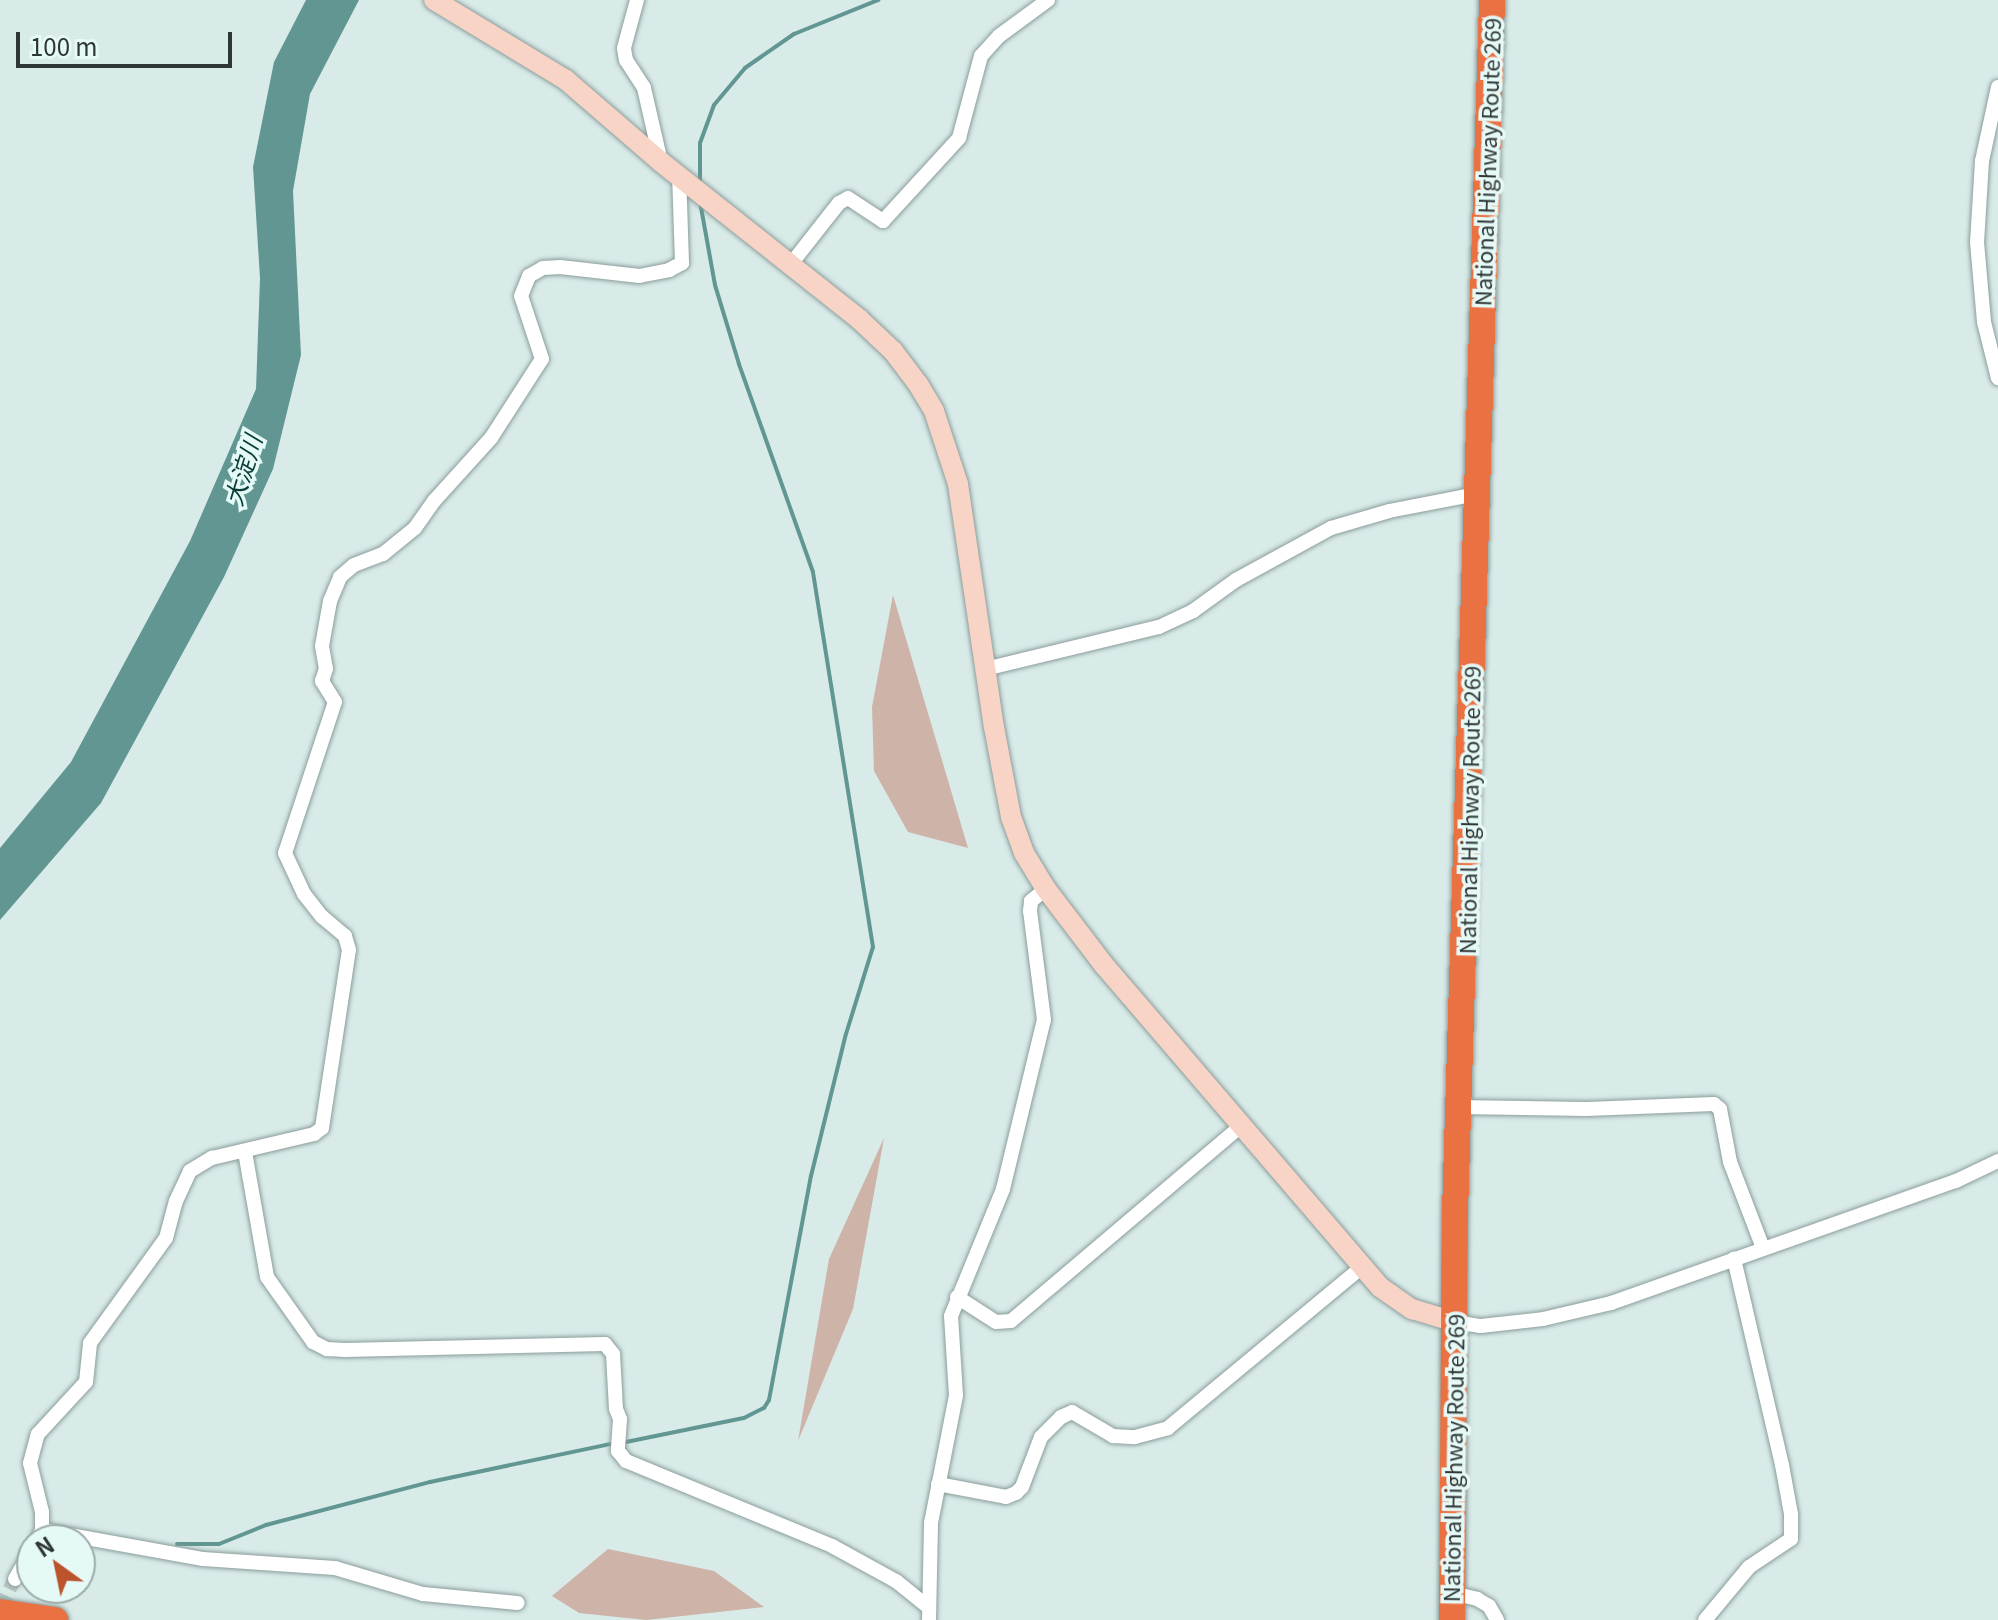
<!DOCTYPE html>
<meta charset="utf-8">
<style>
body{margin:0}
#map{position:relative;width:1998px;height:1620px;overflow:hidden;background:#d8ebe9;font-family:Georgia,"Noto Sans JP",serif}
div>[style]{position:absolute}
.green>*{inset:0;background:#ceb3a9}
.water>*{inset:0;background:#619692}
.stream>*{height:4px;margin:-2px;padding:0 2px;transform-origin:2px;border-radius:2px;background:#619692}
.street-tunnel>*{height:14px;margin-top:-7px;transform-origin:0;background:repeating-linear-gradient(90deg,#b6c7c5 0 14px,transparent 0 21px)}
.roads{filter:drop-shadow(0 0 2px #8b9d9b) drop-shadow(0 0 2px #8b9d9b)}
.street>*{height:14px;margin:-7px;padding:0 7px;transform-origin:7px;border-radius:7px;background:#fff}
.secondary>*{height:20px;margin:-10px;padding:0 10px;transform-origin:10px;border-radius:10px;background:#f8d4c6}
.highway>*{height:26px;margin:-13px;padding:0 13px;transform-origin:13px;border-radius:13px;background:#e97142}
span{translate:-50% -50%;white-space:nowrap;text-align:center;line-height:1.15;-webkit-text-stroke:7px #e5f9f6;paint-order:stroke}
.street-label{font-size:22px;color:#2e3535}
.water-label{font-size:24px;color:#083c39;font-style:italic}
.north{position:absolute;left:16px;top:1524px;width:80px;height:80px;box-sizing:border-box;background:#e5f9f6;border:2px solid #9caba9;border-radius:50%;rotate:327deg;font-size:22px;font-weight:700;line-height:32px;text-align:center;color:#2e3535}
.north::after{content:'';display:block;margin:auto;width:28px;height:36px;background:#bb542c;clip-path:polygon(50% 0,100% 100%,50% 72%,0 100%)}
.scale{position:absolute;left:16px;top:32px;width:216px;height:36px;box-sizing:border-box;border:4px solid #2e3535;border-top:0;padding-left:10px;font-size:24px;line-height:28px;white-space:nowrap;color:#2e3535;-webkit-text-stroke:6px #e5f9f6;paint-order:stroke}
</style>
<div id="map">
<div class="green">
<i style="clip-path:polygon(893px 595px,968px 848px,908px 832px,874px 771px,872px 707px)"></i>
<i style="clip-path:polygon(884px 1138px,853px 1309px,798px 1441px,829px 1259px)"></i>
<i style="clip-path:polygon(608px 1549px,714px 1571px,764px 1607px,646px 1620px,579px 1613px,552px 1596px)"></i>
</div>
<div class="water">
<i style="clip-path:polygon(306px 0,359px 0,310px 94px,293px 191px,301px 355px,273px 469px,224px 577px,101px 803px,0 920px,0 848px,71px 762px,190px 541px,256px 389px,260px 278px,253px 167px,274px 62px)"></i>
</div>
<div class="stream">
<i style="left:700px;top:185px;width:42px;rotate:-90deg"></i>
<i style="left:700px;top:143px;width:40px;rotate:-69.8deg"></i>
<i style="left:714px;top:105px;width:48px;rotate:-50deg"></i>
<i style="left:745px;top:68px;width:60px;rotate:-34.8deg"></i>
<i style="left:794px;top:34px;width:91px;rotate:-22deg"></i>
<i style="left:626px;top:1442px;width:120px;rotate:-11.5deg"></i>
<i style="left:744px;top:1418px;width:22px;rotate:-27deg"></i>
<i style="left:764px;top:1408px;width:9px;rotate:-58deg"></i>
<i style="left:769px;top:1400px;width:228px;rotate:-79.4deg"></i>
<i style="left:811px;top:1176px;width:146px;rotate:-76.2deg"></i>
<i style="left:846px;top:1034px;width:91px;rotate:-72.8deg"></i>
<i style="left:873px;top:947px;width:380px;rotate:-99.1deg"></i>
<i style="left:813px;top:572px;width:221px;rotate:-109.6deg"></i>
<i style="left:739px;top:364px;width:83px;rotate:-106.9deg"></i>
<i style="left:715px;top:285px;width:84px;rotate:-100.2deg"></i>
<i style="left:177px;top:1544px;width:42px"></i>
<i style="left:219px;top:1544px;width:51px;rotate:-22deg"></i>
<i style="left:266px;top:1525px;width:170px;rotate:-14.7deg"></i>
<i style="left:430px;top:1482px;width:185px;rotate:-11.9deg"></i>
</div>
<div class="street-tunnel">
<i style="left:0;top:1608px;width:33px;rotate:-63deg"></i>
</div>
<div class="roads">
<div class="street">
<i style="left:637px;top:0;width:50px;rotate:105.2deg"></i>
<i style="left:624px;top:48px;width:12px;rotate:81deg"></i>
<i style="left:626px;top:60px;width:33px;rotate:57deg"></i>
<i style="left:644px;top:88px;width:76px;rotate:77.1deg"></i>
<i style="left:1998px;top:87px;width:76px;rotate:102.2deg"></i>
<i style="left:1982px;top:161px;width:81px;rotate:93.5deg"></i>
<i style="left:1977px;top:242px;width:80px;rotate:85deg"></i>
<i style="left:1984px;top:322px;width:58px;rotate:76deg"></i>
<i style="left:791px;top:264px;width:78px;rotate:-51.8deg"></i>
<i style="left:839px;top:203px;width:10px;rotate:-29deg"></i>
<i style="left:848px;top:198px;width:42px;rotate:33.3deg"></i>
<i style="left:883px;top:221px;width:113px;rotate:-47.5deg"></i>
<i style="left:959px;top:138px;width:85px;rotate:-75deg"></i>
<i style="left:981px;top:56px;width:27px;rotate:-48deg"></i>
<i style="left:999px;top:36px;width:61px;rotate:-36.3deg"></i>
<i style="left:985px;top:669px;width:179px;rotate:-13.6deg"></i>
<i style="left:1159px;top:627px;width:38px;rotate:-25deg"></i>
<i style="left:1193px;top:611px;width:53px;rotate:-35.8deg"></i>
<i style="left:1236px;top:580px;width:108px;rotate:-28.7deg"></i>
<i style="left:1331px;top:528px;width:60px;rotate:-16.3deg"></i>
<i style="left:1389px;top:511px;width:90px;rotate:-10.9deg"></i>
<i style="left:1458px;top:1107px;width:129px;rotate:0.9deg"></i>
<i style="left:1587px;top:1109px;width:127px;rotate:-2.3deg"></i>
<i style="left:1714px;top:1104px;width:8px;rotate:40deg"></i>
<i style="left:1720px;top:1109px;width:54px;rotate:79.3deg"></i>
<i style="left:1730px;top:1162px;width:92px;rotate:69deg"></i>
<i style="left:245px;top:1152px;width:127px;rotate:80deg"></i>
<i style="left:267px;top:1277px;width:80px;rotate:54.7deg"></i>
<i style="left:313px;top:1342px;width:16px;rotate:27deg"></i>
<i style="left:327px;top:1349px;width:18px;rotate:3deg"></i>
<i style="left:345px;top:1350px;width:260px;rotate:-1.3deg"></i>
<i style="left:605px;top:1344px;width:13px;rotate:51deg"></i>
<i style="left:613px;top:1354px;width:55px;rotate:86.9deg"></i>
<i style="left:616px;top:1409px;width:11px;rotate:68deg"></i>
<i style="left:620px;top:1419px;width:32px;rotate:94deg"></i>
<i style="left:618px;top:1451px;width:13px;rotate:51deg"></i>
<i style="left:626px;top:1461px;width:223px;rotate:22.4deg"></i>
<i style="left:832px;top:1546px;width:73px;rotate:28.7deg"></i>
<i style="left:896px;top:1581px;width:40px;rotate:39deg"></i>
<i style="left:957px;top:1297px;width:46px;rotate:32.7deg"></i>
<i style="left:996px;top:1322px;width:15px;rotate:-4deg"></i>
<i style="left:1011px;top:1321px;width:303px;rotate:-40.3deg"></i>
<i style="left:1455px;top:1322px;width:26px;rotate:9deg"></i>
<i style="left:1481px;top:1326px;width:62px;rotate:-6.4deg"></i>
<i style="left:1543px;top:1319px;width:70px;rotate:-13.2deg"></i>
<i style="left:1611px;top:1303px;width:366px;rotate:-19.5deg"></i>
<i style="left:1956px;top:1181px;width:47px;rotate:-25.5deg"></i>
<i style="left:938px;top:1484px;width:69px;rotate:10.8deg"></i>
<i style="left:1006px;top:1497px;width:11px;rotate:-22deg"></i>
<i style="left:1016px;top:1493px;width:8px;rotate:-45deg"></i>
<i style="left:1022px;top:1487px;width:53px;rotate:-69.2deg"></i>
<i style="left:1041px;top:1437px;width:28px;rotate:-45deg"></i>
<i style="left:1061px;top:1417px;width:12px;rotate:-24deg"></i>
<i style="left:1072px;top:1412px;width:48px;rotate:30.3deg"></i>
<i style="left:1113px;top:1436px;width:22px;rotate:3deg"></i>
<i style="left:1135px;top:1437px;width:34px;rotate:-15deg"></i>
<i style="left:1168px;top:1428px;width:252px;rotate:-39.7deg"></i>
<i style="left:42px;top:1530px;width:164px;rotate:10.2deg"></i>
<i style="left:203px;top:1559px;width:132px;rotate:3.9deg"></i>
<i style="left:335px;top:1568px;width:92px;rotate:16.5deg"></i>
<i style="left:423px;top:1594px;width:95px;rotate:5.4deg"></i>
<i style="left:37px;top:1540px;width:11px;rotate:-63deg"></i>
<i style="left:42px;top:1530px;width:18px;rotate:-90deg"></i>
<i style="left:42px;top:1512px;width:50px;rotate:-103.8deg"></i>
<i style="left:30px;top:1463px;width:30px;rotate:-75deg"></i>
<i style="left:38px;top:1434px;width:71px;rotate:-47.3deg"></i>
<i style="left:86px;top:1382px;width:39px;rotate:-84deg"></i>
<i style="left:90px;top:1343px;width:130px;rotate:-54.1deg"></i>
<i style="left:166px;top:1238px;width:38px;rotate:-75deg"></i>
<i style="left:176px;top:1201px;width:33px;rotate:-65deg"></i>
<i style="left:190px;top:1171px;width:26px;rotate:-31deg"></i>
<i style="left:212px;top:1158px;width:105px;rotate:-13.2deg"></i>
<i style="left:314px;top:1134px;width:10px;rotate:-37deg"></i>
<i style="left:322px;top:1128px;width:180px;rotate:-81.4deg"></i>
<i style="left:349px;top:950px;width:15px;rotate:-106deg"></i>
<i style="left:345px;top:936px;width:30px;rotate:-140deg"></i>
<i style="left:322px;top:917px;width:29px;rotate:-128deg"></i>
<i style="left:304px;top:894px;width:45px;rotate:-114.9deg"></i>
<i style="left:285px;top:853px;width:159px;rotate:-71.7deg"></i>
<i style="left:335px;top:702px;width:25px;rotate:-122deg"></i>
<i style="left:322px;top:681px;width:13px;rotate:-72deg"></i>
<i style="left:326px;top:669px;width:23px;rotate:-100deg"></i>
<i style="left:322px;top:646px;width:46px;rotate:-79.9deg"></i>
<i style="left:330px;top:601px;width:26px;rotate:-67deg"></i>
<i style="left:340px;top:577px;width:18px;rotate:-41deg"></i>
<i style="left:354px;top:565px;width:31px;rotate:-21deg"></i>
<i style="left:383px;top:554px;width:41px;rotate:-39.1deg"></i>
<i style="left:415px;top:528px;width:33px;rotate:-55deg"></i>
<i style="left:434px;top:501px;width:85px;rotate:-47.9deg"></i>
<i style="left:491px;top:438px;width:94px;rotate:-57.2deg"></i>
<i style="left:542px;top:359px;width:66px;rotate:-108.4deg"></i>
<i style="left:521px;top:296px;width:22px;rotate:-68deg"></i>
<i style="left:529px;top:276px;width:16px;rotate:-30deg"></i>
<i style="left:543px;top:268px;width:17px;rotate:-3deg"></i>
<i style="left:560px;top:267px;width:80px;rotate:6.5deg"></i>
<i style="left:639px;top:276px;width:31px;rotate:-11deg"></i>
<i style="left:669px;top:270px;width:15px;rotate:-28deg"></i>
<i style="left:682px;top:263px;width:89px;rotate:-91.9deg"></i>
<i style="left:15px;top:1579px;width:34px;rotate:-60deg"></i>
<i style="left:1452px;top:1593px;width:26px;rotate:13deg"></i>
<i style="left:1477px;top:1599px;width:14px;rotate:30deg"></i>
<i style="left:1489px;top:1606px;width:16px;rotate:60deg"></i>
<i style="left:929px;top:1620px;width:97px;rotate:-88.8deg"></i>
<i style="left:931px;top:1523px;width:130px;rotate:-78.9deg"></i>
<i style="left:956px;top:1395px;width:79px;rotate:-93.6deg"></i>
<i style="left:951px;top:1316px;width:137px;rotate:-67.7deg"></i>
<i style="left:1003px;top:1189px;width:174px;rotate:-76.4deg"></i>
<i style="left:1044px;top:1020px;width:110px;rotate:-97.3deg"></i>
<i style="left:1030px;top:911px;width:10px;rotate:-84deg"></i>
<i style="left:1031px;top:901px;width:19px;rotate:-39deg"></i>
<i style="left:1705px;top:1620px;width:69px;rotate:-50.3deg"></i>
<i style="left:1749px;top:1567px;width:50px;rotate:-33.7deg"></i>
<i style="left:1791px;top:1539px;width:25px;rotate:-90deg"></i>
<i style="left:1791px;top:1514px;width:50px;rotate:-100.4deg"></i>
<i style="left:1782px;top:1465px;width:212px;rotate:-103.1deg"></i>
</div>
<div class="secondary">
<i style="left:434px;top:0;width:154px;rotate:31.2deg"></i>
<i style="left:566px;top:80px;width:125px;rotate:40.8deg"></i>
<i style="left:661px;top:162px;width:253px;rotate:38.4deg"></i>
<i style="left:859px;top:319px;width:47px;rotate:43.3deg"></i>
<i style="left:893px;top:351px;width:41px;rotate:52.9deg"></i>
<i style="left:918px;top:384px;width:31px;rotate:59deg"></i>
<i style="left:934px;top:411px;width:77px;rotate:71.8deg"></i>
<i style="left:958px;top:484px;width:246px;rotate:81.6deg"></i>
<i style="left:994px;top:727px;width:92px;rotate:79.3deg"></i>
<i style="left:1011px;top:817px;width:38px;rotate:70deg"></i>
<i style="left:1024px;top:853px;width:42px;rotate:58.6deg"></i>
<i style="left:1046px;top:889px;width:96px;rotate:52.7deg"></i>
<i style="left:1104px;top:965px;width:424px;rotate:49.4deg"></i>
<i style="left:1380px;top:1287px;width:39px;rotate:35deg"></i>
<i style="left:1412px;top:1309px;width:45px;rotate:16.8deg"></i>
</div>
<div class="highway">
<i style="left:0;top:1612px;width:56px;rotate:8.3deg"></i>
<i style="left:1452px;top:1620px;width:408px;rotate:-89.6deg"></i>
<i style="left:1455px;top:1212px;width:1213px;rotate:-88.25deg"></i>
</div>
</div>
<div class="street-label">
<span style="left:1487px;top:162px;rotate:-88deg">National Highway Route 269</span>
<span style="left:1469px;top:810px;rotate:-89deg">National Highway Route 269</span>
<span style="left:1453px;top:1458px;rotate:-89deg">National Highway Route 269</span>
</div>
<div class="water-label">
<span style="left:242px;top:470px;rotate:-73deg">大淀川</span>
</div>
<div class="north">N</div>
<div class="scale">100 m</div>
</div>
